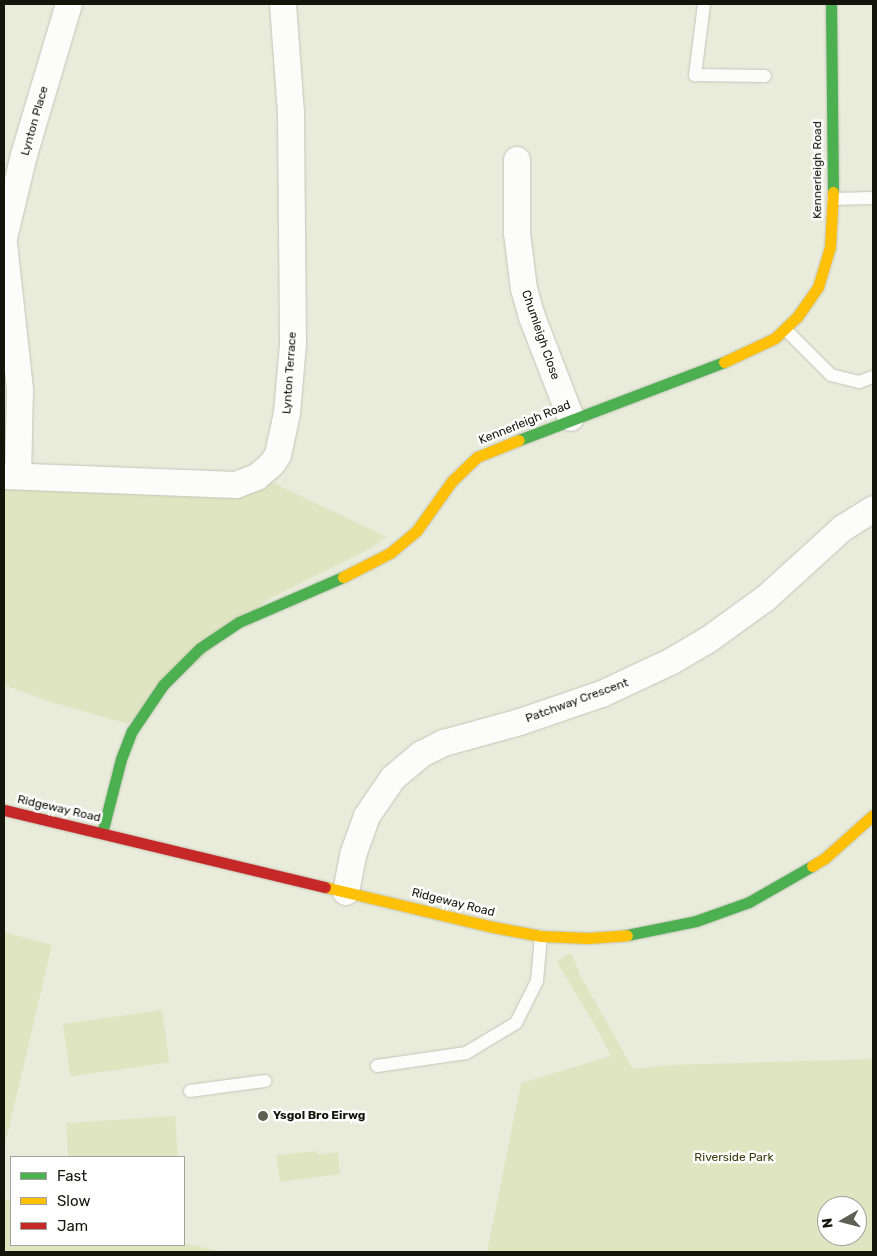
<!DOCTYPE html>
<style>
body{margin:0}
#map{position:relative;width:877px;height:1256px;overflow:hidden;background:#e9ecdb;font-family:Rubik,sans-serif}
div>[style]{position:absolute}
.green>*{inset:0;background:#dfe5c1;transform-origin:0 0}
.roads{filter:drop-shadow(0 0 1px #c3c5b8) drop-shadow(0 0 1px #c3c5b8)}
.lane>*{height:12px;margin:-6px;padding:0 6px;transform-origin:6px;border-radius:6px;background:#fcfcfa}
.street>*{height:26px;margin:-13px;padding:0 13px;transform-origin:13px;border-radius:13px;background:#fcfcfa}
.fast>*{height:11px;margin:-5.5px;padding:0 5.5px;transform-origin:5.5px;border-radius:5.5px;background:#4caf50}
.slow>*{height:11px;margin:-5.5px;padding:0 5.5px;transform-origin:5.5px;border-radius:5.5px;background:#ffc107}
.jam>*{height:11px;margin:-5.5px;padding:0 5.5px;transform-origin:5.5px;border-radius:5.5px;background:#c62828}
.dots>*{width:14px;height:14px;translate:-50% -50%;box-sizing:border-box;border:2px solid #fff;border-radius:50%}
span{translate:-50% -50%;white-space:nowrap;text-align:center;line-height:1.15;-webkit-text-stroke:5px #fff;paint-order:stroke}
.street-label{font-size:12px;color:#13150a}
.poi-label{font-size:12px;color:#13150a;font-weight:700}
.left{translate:0 -50%;text-align:left}
.park-label{font-size:12px;color:#363b08}
.frame{position:absolute;inset:0;border:5px solid #13150a;pointer-events:none}
.legend{position:absolute;left:10px;top:1156px;width:175px;height:90px;box-sizing:border-box;background:#fff;border:1px solid #a1a19d;margin:0;padding:6px 9px;list-style:none;font-size:15px;color:#13150a}
.legend li{display:flex;align-items:center;gap:10px;height:25px}
.legend b{width:25px;border:1px solid #a1a19d}
.north{position:absolute;left:817px;top:1196px;width:50px;height:50px;box-sizing:border-box;background:#fff;border:1px solid #a1a19d;border-radius:50%;rotate:262deg;font-size:14px;font-weight:700;line-height:20px;text-align:center;color:#13150a}
.north::after{content:'';display:block;margin:auto;width:18px;height:22px;background:#5e6053;clip-path:polygon(50% 0,100% 100%,50% 72%,0 100%)}
</style>
<div id="map">
<div class="green">
<i style="clip-path:polygon(267px 480px,387px 537px,371px 548px,267px 600px,128px 724px,51px 702px,4px 685px,4px 485px)"></i>
<i style="clip-path:polygon(4px 932px,52px 945px,4px 1149px)"></i>
<i style="clip-path:polygon(evenodd,568px 954px,572px 954px,580px 975px,633px 1069px,670px 1065px,873px 1059px,873px 1252px,487px 1252px,521px 1083px,611px 1056px,600px 1034px,557px 962px,568px 954px,827px 1206px,857px 1206px,857px 1236px,827px 1236px,827px 1206px)"></i>
<i style="left:162px;top:1010px;width:53px;height:100px;rotate:82deg"></i>
<i style="clip-path:polygon(175px 1116px,178px 1157px,68px 1157px,66px 1123px)"></i>
<i style="clip-path:polygon(317px 1151px,318px 1155px,338px 1152px,340px 1174px,280px 1182px,276px 1155px)"></i>
<i style="clip-path:polygon(4px 1199px,11px 1201px,11px 1245px,184px 1243px,223px 1252px,4px 1252px)"></i>
</div>
<div class="roads">
<div class="lane">
<i style="left:704px;top:4px;width:72px;rotate:97.2deg"></i>
<i style="left:695px;top:75px;width:70px;rotate:0.8deg"></i>
<i style="left:833px;top:199px;width:40px;rotate:-1.4deg"></i>
<i style="left:786px;top:330px;width:64px;rotate:45deg"></i>
<i style="left:831px;top:375px;width:29px;rotate:14deg"></i>
<i style="left:859px;top:382px;width:15px;rotate:-20deg"></i>
<i style="left:377px;top:1066px;width:90px;rotate:-8.3deg"></i>
<i style="left:466px;top:1053px;width:58px;rotate:-31deg"></i>
<i style="left:516px;top:1023px;width:47px;rotate:-63.4deg"></i>
<i style="left:537px;top:981px;width:45px;rotate:-84.9deg"></i>
<i style="left:190px;top:1091px;width:76px;rotate:-7.6deg"></i>
</div>
<div class="street">
<i style="left:517px;top:160px;width:73px;rotate:90deg"></i>
<i style="left:517px;top:233px;width:56px;rotate:82.9deg"></i>
<i style="left:524px;top:289px;width:29px;rotate:74deg"></i>
<i style="left:532px;top:317px;width:108px;rotate:68.9deg"></i>
<i style="left:4px;top:238px;width:85px;rotate:-76.5deg"></i>
<i style="left:24px;top:155px;width:158px;rotate:-73.4deg"></i>
<i style="left:4px;top:244px;width:147px;rotate:83.7deg"></i>
<i style="left:20px;top:390px;width:86px;rotate:91.3deg"></i>
<i style="left:4px;top:476px;width:232px;rotate:2.2deg"></i>
<i style="left:236px;top:485px;width:22px;rotate:-21deg"></i>
<i style="left:257px;top:477px;width:20px;rotate:-41deg"></i>
<i style="left:272px;top:464px;width:11px;rotate:-56deg"></i>
<i style="left:278px;top:455px;width:43px;rotate:-77.9deg"></i>
<i style="left:287px;top:413px;width:69px;rotate:-85deg"></i>
<i style="left:293px;top:344px;width:231px;rotate:-90.5deg"></i>
<i style="left:291px;top:113px;width:109px;rotate:-94.2deg"></i>
<i style="left:346px;top:892px;width:38px;rotate:-79deg"></i>
<i style="left:353px;top:855px;width:41px;rotate:-70.3deg"></i>
<i style="left:367px;top:816px;width:46px;rotate:-55.6deg"></i>
<i style="left:393px;top:778px;width:38px;rotate:-40deg"></i>
<i style="left:422px;top:754px;width:25px;rotate:-27deg"></i>
<i style="left:444px;top:743px;width:79px;rotate:-15.4deg"></i>
<i style="left:520px;top:722px;width:87px;rotate:-18.9deg"></i>
<i style="left:602px;top:694px;width:77px;rotate:-25.2deg"></i>
<i style="left:672px;top:661px;width:42px;rotate:-30.3deg"></i>
<i style="left:708px;top:640px;width:72px;rotate:-35.9deg"></i>
<i style="left:766px;top:598px;width:104px;rotate:-42.3deg"></i>
<i style="left:843px;top:528px;width:36px;rotate:-32deg"></i>
</div>
<div class="fast">
<i style="left:831px;top:4px;width:188px;rotate:89.4deg"></i>
<i style="left:519px;top:440px;width:219px;rotate:-20.8deg"></i>
<i style="left:102px;top:833px;width:76px;rotate:-75.6deg"></i>
<i style="left:121px;top:759px;width:30px;rotate:-69deg"></i>
<i style="left:132px;top:731px;width:55px;rotate:-56deg"></i>
<i style="left:163px;top:685px;width:52px;rotate:-45deg"></i>
<i style="left:200px;top:648px;width:47px;rotate:-33.7deg"></i>
<i style="left:239px;top:622px;width:113px;rotate:-23.4deg"></i>
<i style="left:627px;top:935px;width:70px;rotate:-11.5deg"></i>
<i style="left:696px;top:921px;width:56px;rotate:-19.7deg"></i>
<i style="left:749px;top:902px;width:73px;rotate:-29.7deg"></i>
</div>
<div class="slow">
<i style="left:724px;top:362px;width:56px;rotate:-25.2deg"></i>
<i style="left:775px;top:338px;width:30px;rotate:-44deg"></i>
<i style="left:797px;top:317px;width:37px;rotate:-55deg"></i>
<i style="left:818px;top:287px;width:42px;rotate:-73.3deg"></i>
<i style="left:830px;top:247px;width:55px;rotate:-86.9deg"></i>
<i style="left:343px;top:577px;width:53px;rotate:-27.1deg"></i>
<i style="left:390px;top:553px;width:35px;rotate:-40deg"></i>
<i style="left:417px;top:530px;width:60px;rotate:-54.5deg"></i>
<i style="left:452px;top:481px;width:35px;rotate:-44deg"></i>
<i style="left:477px;top:457px;width:45px;rotate:-22deg"></i>
<i style="left:812px;top:866px;width:15px;rotate:-32deg"></i>
<i style="left:825px;top:858px;width:64px;rotate:-41.9deg"></i>
<i style="left:325px;top:887px;width:173px;rotate:13.4deg"></i>
<i style="left:493px;top:927px;width:49px;rotate:10.6deg"></i>
<i style="left:541px;top:936px;width:47px;rotate:2.4deg"></i>
<i style="left:588px;top:938px;width:39px;rotate:-4deg"></i>
</div>
<div class="jam">
<i style="left:4px;top:810px;width:330px;rotate:13.5deg"></i>
</div>
</div>
<div class="dots">
<i style="left:263px;top:1116px;background:#5e6053"></i>
</div>
<div class="street-label">
<span style="left:35px;top:121px;rotate:-74deg">Lynton Place</span>
<span style="left:818px;top:170px;rotate:-90deg">Kennerleigh Road</span>
<span style="left:540px;top:335px;rotate:71deg">Chumleigh Close</span>
<span style="left:290px;top:373px;rotate:-86deg">Lynton Terrace</span>
<span style="left:525px;top:423px;rotate:-22deg">Kennerleigh Road</span>
<span style="left:577px;top:701px;rotate:-20deg">Patchway Crescent</span>
<span style="left:59px;top:809px;rotate:13deg">Ridgeway Road</span>
<span style="left:453px;top:903px;rotate:14deg">Ridgeway Road</span>
</div>
<div class="poi-label">
<span class="left" style="left:273px;top:1116px">Ysgol Bro Eirwg</span>
</div>
<div class="park-label">
<span style="left:734px;top:1158px">Riverside Park</span>
</div>
<div class="frame"></div>
<ul class="legend">
<li><b style="height:6px;background:#4caf50"></b>Fast</li>
<li><b style="height:6px;background:#ffc107"></b>Slow</li>
<li><b style="height:6px;background:#c62828"></b>Jam</li>
</ul>
<div class="north">N</div>
</div>
